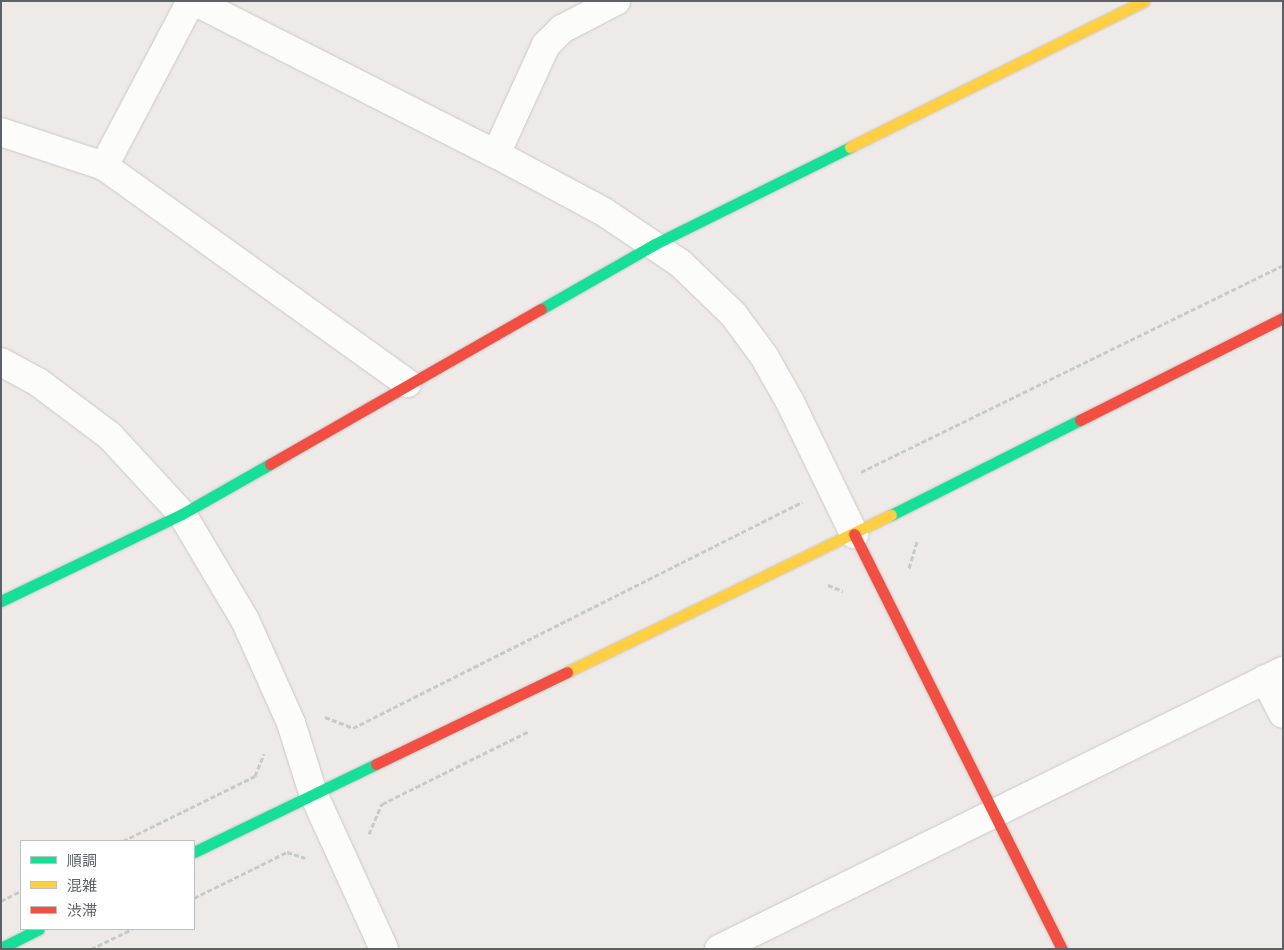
<!DOCTYPE html>
<meta charset="utf-8">
<style>
body{margin:0}
#map{position:relative;width:1284px;height:950px;overflow:hidden;background:#edeae7;font-family:"PT Sans","Noto Sans JP",sans-serif}
div>[style]{position:absolute}
.path>*{height:3px;margin-top:-1.5px;transform-origin:0;background:repeating-linear-gradient(90deg,#c7cbc8 0 5px,transparent 0 7.5px)}
.roads{filter:drop-shadow(0 0 1px #c9c9c9) drop-shadow(0 0 1px #c9c9c9)}
.street>*{height:28px;margin:-14px;padding:0 14px;transform-origin:14px;border-radius:14px;background:#fcfcfb}
.fast>*{height:11px;margin:-5.5px;padding:0 5.5px;transform-origin:5.5px;border-radius:5.5px;background:#16e098}
.slow>*{height:11px;margin:-5.5px;padding:0 5.5px;transform-origin:5.5px;border-radius:5.5px;background:#ffcf43}
.jam>*{height:11px;margin:-5.5px;padding:0 5.5px;transform-origin:5.5px;border-radius:5.5px;background:#f24e42}
span{translate:-50% -50%;white-space:nowrap;text-align:center;line-height:1.15;-webkit-text-stroke:4px #fff;paint-order:stroke}
.frame{position:absolute;inset:0;border:2px solid #5d6165;pointer-events:none}
.legend{position:absolute;left:20px;top:840px;width:175px;height:90px;box-sizing:border-box;background:#fff;border:1px solid #bec0c1;margin:0;padding:6px 9px;list-style:none;font-size:15px;color:#5d6165}
.legend li{display:flex;align-items:center;gap:10px;height:25px}
.legend b{width:25px;border:1px solid #bec0c1}
</style>
<div id="map">
<div class="path">
<i style="left:861px;top:472px;width:470px;rotate:-26.1deg"></i>
<i style="left:909px;top:568px;width:28px;rotate:-73deg"></i>
<i style="left:828px;top:585px;width:16px;rotate:22deg"></i>
<i style="left:325px;top:717px;width:30px;rotate:21deg"></i>
<i style="left:353px;top:728px;width:503px;rotate:-26.72deg"></i>
<i style="left:369px;top:834px;width:33px;rotate:-67deg"></i>
<i style="left:382px;top:804px;width:164px;rotate:-26.4deg"></i>
<i style="left:123px;top:841px;width:147px;rotate:-26.2deg"></i>
<i style="left:255px;top:776px;width:24px;rotate:-68deg"></i>
<i style="left:194px;top:898px;width:104px;rotate:-26.3deg"></i>
<i style="left:287px;top:852px;width:19px;rotate:18deg"></i>
<i style="left:1px;top:901px;width:22px;rotate:-27deg"></i>
<i style="left:91px;top:949px;width:46px;rotate:-26deg"></i>
</div>
<div class="roads">
<div class="street">
<i style="left:194px;top:1px;width:339px;rotate:26.9deg"></i>
<i style="left:496px;top:154px;width:123px;rotate:28.2deg"></i>
<i style="left:604px;top:212px;width:92px;rotate:33.9deg"></i>
<i style="left:680px;top:263px;width:74px;rotate:43.9deg"></i>
<i style="left:733px;top:314px;width:52px;rotate:53.6deg"></i>
<i style="left:764px;top:356px;width:53px;rotate:60.5deg"></i>
<i style="left:790px;top:402px;width:147px;rotate:64.1deg"></i>
<i style="left:1px;top:132px;width:108px;rotate:18.3deg"></i>
<i style="left:104px;top:166px;width:373px;rotate:35.6deg"></i>
<i style="left:496px;top:154px;width:120px;rotate:-65.4deg"></i>
<i style="left:546px;top:45px;width:23px;rotate:-45deg"></i>
<i style="left:562px;top:29px;width:61px;rotate:-27.4deg"></i>
<i style="left:104px;top:166px;width:187px;rotate:-62.2deg"></i>
<i style="left:1px;top:362px;width:42px;rotate:28.4deg"></i>
<i style="left:38px;top:382px;width:90px;rotate:36.9deg"></i>
<i style="left:110px;top:436px;width:106px;rotate:47.3deg"></i>
<i style="left:182px;top:514px;width:123px;rotate:59.3deg"></i>
<i style="left:245px;top:620px;width:113px;rotate:65.9deg"></i>
<i style="left:291px;top:723px;width:73px;rotate:72.6deg"></i>
<i style="left:313px;top:793px;width:171px;rotate:65.5deg"></i>
<i style="left:1265px;top:679px;width:39px;rotate:63deg"></i>
<i style="left:719px;top:949px;width:629px;rotate:-26.24deg"></i>
</div>
<div class="fast">
<i style="left:541px;top:309px;width:131px;rotate:-29.7deg"></i>
<i style="left:655px;top:244px;width:218px;rotate:-26.4deg"></i>
<i style="left:891px;top:515px;width:212px;rotate:-26.7deg"></i>
<i style="left:1px;top:601px;width:201px;rotate:-25.7deg"></i>
<i style="left:182px;top:514px;width:101px;rotate:-29.6deg"></i>
<i style="left:194px;top:852px;width:202px;rotate:-25.8deg"></i>
<i style="left:1px;top:948px;width:42px;rotate:-26.6deg"></i>
</div>
<div class="slow">
<i style="left:850px;top:147px;width:328px;rotate:-26.4deg"></i>
<i style="left:567px;top:672px;width:360px;rotate:-25.9deg"></i>
</div>
<div class="jam">
<i style="left:1080px;top:420px;width:227px;rotate:-26.7deg"></i>
<i style="left:270px;top:464px;width:312px;rotate:-29.8deg"></i>
<i style="left:854px;top:534px;width:464px;rotate:63.4deg"></i>
<i style="left:376px;top:764px;width:212px;rotate:-25.7deg"></i>
</div>
</div>
<div class="frame"></div>
<ul class="legend">
<li><b style="height:6px;background:#16e098"></b>順調</li>
<li><b style="height:6px;background:#ffcf43"></b>混雑</li>
<li><b style="height:6px;background:#f24e42"></b>渋滞</li>
</ul>
</div>
